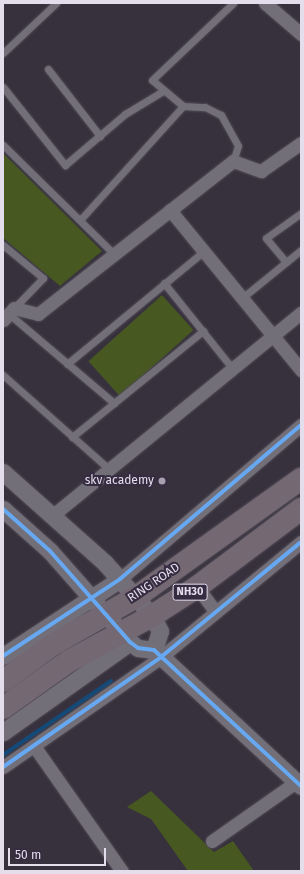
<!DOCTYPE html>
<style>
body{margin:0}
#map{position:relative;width:304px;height:874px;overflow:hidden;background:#37313d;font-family:"Fira Sans",sans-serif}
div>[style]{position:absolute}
.green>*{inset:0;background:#475821;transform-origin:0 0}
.stream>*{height:4px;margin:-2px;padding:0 2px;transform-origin:2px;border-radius:2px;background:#144a79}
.roads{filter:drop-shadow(0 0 1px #524d58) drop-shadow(0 0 1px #524d58)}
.service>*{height:7px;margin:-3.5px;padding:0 3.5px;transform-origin:3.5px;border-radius:3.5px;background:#736f78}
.minor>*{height:13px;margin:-6.5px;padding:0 6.5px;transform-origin:6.5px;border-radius:6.5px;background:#736f78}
.tertiary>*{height:17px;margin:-8.5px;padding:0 8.5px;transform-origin:8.5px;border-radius:8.5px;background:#736f78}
.trunk>*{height:22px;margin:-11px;padding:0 11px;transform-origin:11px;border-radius:11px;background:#746872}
.cycleway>*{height:4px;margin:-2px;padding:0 2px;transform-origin:2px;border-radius:2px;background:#66a8f1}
.dots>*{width:11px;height:11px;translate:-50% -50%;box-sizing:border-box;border:2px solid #362c42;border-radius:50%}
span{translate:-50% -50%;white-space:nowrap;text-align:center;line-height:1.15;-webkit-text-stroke:4px #362c42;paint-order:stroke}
.shield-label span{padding:1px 3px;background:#362c42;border:1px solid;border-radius:3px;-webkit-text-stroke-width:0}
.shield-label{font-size:11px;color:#e4deec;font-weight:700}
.poi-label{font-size:12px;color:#e4deec}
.right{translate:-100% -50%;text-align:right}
.street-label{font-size:12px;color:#e4deec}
.frame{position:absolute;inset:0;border:4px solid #e4deec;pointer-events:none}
.scale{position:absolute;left:8px;top:848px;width:98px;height:18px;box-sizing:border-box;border:2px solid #e4deec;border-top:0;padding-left:5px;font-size:12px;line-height:14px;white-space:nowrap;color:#e4deec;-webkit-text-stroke:3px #362c42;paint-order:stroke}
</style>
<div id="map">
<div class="green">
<i style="clip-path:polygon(3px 153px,102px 251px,60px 286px,3px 238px)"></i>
<i style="left:162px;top:295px;width:47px;height:99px;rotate:48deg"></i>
<i style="clip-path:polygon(151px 791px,214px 852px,233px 841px,254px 871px,188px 871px,151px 819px,127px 807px)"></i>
</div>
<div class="stream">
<i style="left:3px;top:755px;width:131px;rotate:-34.4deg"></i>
</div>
<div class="roads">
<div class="service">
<i style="left:3px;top:53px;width:73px;rotate:-43.3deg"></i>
<i style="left:48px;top:69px;width:85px;rotate:52.2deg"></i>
<i style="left:3px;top:87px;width:100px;rotate:51.5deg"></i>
<i style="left:65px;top:165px;width:79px;rotate:-40.4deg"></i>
<i style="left:125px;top:114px;width:44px;rotate:-31.2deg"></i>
<i style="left:183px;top:106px;width:40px;rotate:-140deg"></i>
<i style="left:152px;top:80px;width:112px;rotate:-43.5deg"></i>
<i style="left:3px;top:145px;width:156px;rotate:44.5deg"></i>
<i style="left:80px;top:220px;width:154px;rotate:-47.9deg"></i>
<i style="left:183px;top:106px;width:22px;rotate:3deg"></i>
<i style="left:205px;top:107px;width:18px;rotate:27deg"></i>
<i style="left:221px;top:115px;width:35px;rotate:61deg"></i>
<i style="left:238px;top:146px;width:16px;rotate:108deg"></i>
<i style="left:3px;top:245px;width:52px;rotate:39.5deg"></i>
<i style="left:43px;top:278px;width:42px;rotate:134deg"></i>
<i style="left:286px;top:262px;width:31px;rotate:-130deg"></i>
<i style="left:266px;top:238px;width:43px;rotate:-35.5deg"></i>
<i style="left:164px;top:283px;width:110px;rotate:51.3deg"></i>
<i style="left:242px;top:298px;width:76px;rotate:-39.1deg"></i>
<i style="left:9px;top:314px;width:138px;rotate:40.3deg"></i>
<i style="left:67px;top:364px;width:178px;rotate:-39.5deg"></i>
<i style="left:3px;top:375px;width:143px;rotate:41.6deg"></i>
<i style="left:72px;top:437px;width:169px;rotate:-39deg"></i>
</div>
<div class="minor">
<i style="left:265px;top:3px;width:48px;rotate:40.7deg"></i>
<i style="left:170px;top:210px;width:207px;rotate:50.7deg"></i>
<i style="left:3px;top:320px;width:16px;rotate:-47deg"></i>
<i style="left:14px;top:308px;width:25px;rotate:14deg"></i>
<i style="left:38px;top:314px;width:248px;rotate:-38.1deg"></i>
<i style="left:233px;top:161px;width:30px;rotate:20deg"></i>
<i style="left:261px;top:171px;width:49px;rotate:-35deg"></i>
<i style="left:53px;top:515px;width:320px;rotate:-39.2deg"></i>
<i style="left:120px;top:579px;width:238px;rotate:-40.4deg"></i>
<i style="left:197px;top:587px;width:31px;rotate:53deg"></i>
<i style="left:34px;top:746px;width:153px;rotate:54.9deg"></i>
<i style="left:3px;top:767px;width:193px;rotate:-34.8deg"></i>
<i style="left:161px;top:657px;width:181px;rotate:-39.4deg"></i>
<i style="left:212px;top:841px;width:103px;rotate:-35.1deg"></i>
</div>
<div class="tertiary">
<i style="left:3px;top:472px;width:137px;rotate:41.7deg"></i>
<i style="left:105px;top:563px;width:71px;rotate:48.4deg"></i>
<i style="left:152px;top:616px;width:17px;rotate:62deg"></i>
<i style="left:160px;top:631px;width:20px;rotate:108deg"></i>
<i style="left:3px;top:509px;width:63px;rotate:41.8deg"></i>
<i style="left:50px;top:551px;width:121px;rotate:48.7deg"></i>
<i style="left:130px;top:642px;width:10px;rotate:37deg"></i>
<i style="left:138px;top:648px;width:16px;rotate:7deg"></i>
<i style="left:154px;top:650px;width:200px;rotate:42.8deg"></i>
<i style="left:3px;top:656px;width:140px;rotate:-33.3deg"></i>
<i style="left:3px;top:732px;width:156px;rotate:-35.3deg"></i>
</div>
<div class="trunk">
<i style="left:3px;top:681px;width:63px;rotate:-36deg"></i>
<i style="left:54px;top:644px;width:95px;rotate:-29.8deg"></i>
<i style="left:136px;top:597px;width:203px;rotate:-35.6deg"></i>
<i style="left:3px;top:708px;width:81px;rotate:-35.5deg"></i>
<i style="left:69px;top:661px;width:94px;rotate:-28.5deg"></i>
<i style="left:152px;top:616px;width:54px;rotate:-32.8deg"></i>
<i style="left:197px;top:587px;width:130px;rotate:-36.9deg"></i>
</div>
</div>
<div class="cycleway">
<i style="left:3px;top:509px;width:63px;rotate:41.8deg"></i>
<i style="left:50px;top:551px;width:121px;rotate:48.7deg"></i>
<i style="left:130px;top:642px;width:10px;rotate:37deg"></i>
<i style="left:138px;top:648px;width:16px;rotate:7deg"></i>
<i style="left:154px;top:650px;width:200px;rotate:42.8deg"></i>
<i style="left:3px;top:656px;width:140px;rotate:-33.3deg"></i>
<i style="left:120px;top:579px;width:238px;rotate:-40.4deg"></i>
<i style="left:3px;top:767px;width:193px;rotate:-34.8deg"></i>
<i style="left:161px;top:657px;width:181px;rotate:-39.4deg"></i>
</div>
<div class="dots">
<i style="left:162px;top:481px;background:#a7a1af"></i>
</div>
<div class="shield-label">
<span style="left:190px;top:592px">NH30</span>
</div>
<div class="poi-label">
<span class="right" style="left:154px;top:481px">skv academy</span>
</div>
<div class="street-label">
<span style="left:154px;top:583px;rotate:-34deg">RING ROAD</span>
</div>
<div class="frame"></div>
<div class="scale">50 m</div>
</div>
